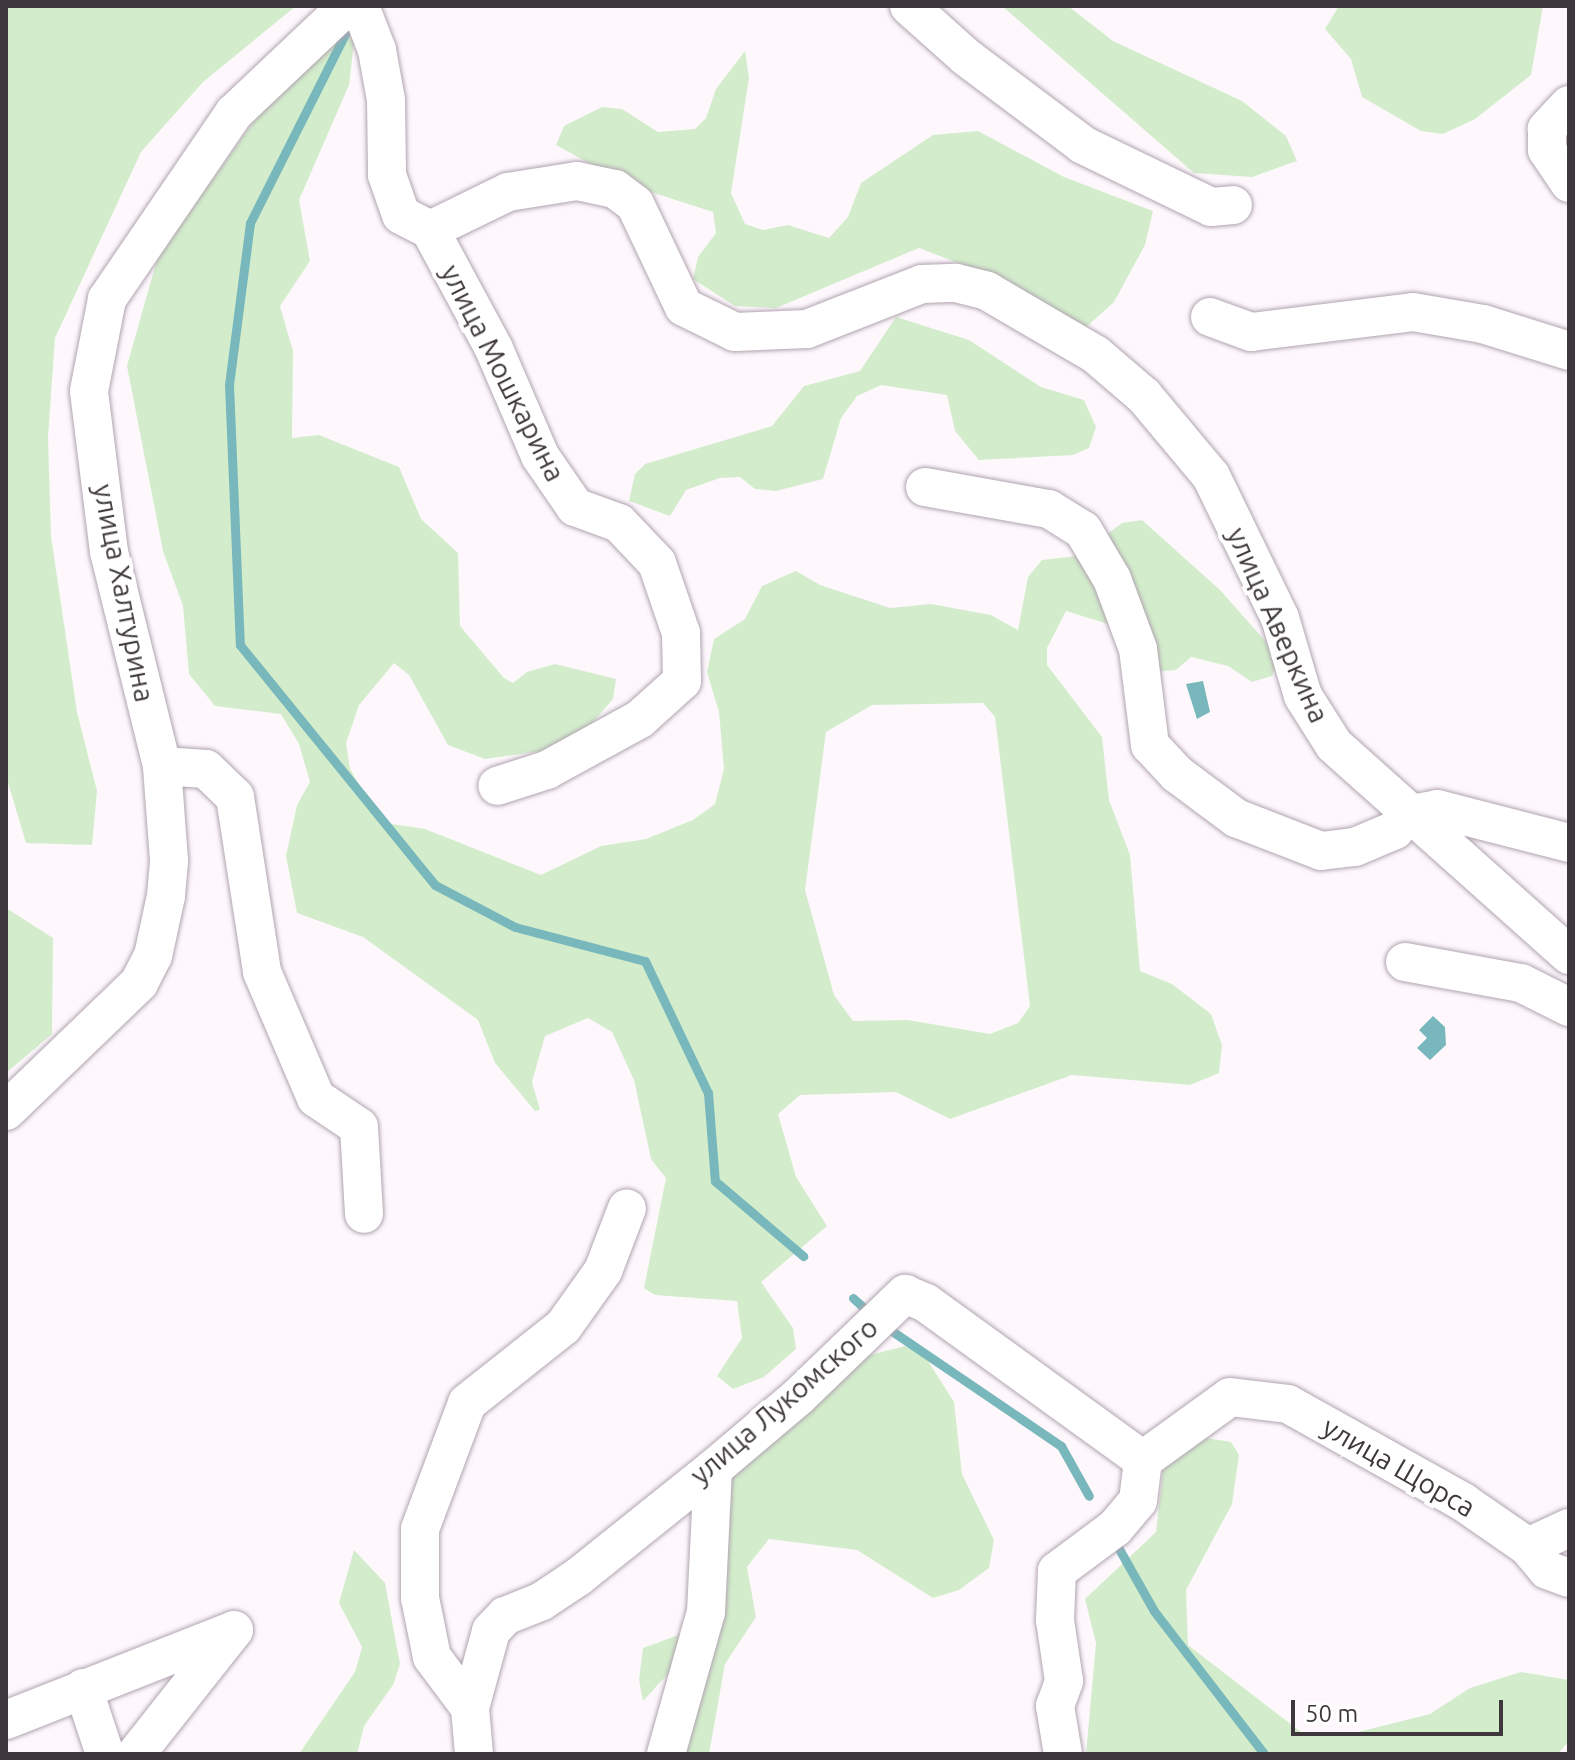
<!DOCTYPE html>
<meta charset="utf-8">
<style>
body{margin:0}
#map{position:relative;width:1575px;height:1760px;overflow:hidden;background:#fef8fd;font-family:Ubuntu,sans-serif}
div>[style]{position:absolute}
.green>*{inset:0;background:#d3edcc}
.water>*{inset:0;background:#78b7bb}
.stream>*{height:9px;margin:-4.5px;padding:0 4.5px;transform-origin:4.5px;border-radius:4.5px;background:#78b7bb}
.roads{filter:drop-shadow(0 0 2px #b1a4b0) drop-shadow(0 0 2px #b1a4b0)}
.minor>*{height:38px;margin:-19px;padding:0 19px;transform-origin:19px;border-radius:19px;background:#fff}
span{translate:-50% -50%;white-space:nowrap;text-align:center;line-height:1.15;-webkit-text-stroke:8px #fff;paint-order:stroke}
.street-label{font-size:28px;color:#3e383d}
.frame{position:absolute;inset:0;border:8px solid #3e383d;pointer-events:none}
.scale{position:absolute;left:1291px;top:1700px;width:212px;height:36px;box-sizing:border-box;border:4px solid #3e383d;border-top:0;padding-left:10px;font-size:24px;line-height:28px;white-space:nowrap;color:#3e383d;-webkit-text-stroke:6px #fff;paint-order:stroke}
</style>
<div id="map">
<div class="green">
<i style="clip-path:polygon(6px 6px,296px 6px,203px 82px,141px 152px,55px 338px,48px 437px,51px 536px,77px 712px,97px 791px,92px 845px,26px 843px,6px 776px)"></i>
<i style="clip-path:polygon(1002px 6px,1068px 6px,1113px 41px,1242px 101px,1286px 136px,1297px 161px,1252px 177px,1194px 173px)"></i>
<i style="clip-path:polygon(1339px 6px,1543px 6px,1531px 75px,1475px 119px,1443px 134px,1421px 131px,1362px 97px,1351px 59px,1325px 29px)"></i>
<i style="clip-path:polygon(evenodd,346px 32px,354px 42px,349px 85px,299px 200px,310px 261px,280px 306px,293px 351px,292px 438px,319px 435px,399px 467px,421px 519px,458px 553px,460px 626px,504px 678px,513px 683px,527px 672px,555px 664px,616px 679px,613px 699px,581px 736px,556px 749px,485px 759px,448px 745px,409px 675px,394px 663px,359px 705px,346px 743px,350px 769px,373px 809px,392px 824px,425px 829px,541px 875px,601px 846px,646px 839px,693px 820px,715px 804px,724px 769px,719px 712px,707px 672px,714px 639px,745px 619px,762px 586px,796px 571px,820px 585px,890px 608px,931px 604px,991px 615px,1018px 630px,1028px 577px,1042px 560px,1077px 556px,1122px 523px,1142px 520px,1220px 590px,1268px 644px,1276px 667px,1272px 676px,1252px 682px,1228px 666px,1191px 657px,1176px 670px,1149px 672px,1108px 624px,1066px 611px,1047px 648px,1047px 665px,1102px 737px,1109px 800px,1130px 855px,1140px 971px,1172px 984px,1211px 1014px,1222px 1045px,1219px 1073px,1190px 1085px,1072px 1075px,950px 1119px,896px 1092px,800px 1095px,778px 1114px,796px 1177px,827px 1226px,761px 1282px,793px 1328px,796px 1349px,764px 1377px,733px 1389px,717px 1376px,742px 1338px,737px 1301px,655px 1295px,644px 1288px,666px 1178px,651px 1159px,634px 1080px,612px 1032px,588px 1018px,545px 1036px,532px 1082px,540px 1110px,535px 1111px,495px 1063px,478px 1020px,363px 937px,297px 913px,286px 856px,297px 805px,310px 782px,299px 744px,281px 714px,215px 706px,189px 674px,183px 606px,163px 551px,127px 366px,158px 256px,268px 101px,346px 32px,983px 703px,995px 717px,1030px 1006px,1018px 1023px,990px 1034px,908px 1020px,853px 1021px,834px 995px,805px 890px,826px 732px,872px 705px,983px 703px)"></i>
<i style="clip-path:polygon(745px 51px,749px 78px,731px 193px,745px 224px,763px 230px,788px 225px,829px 238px,848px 217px,861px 183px,933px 135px,978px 131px,1064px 177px,1153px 211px,1145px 245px,1114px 302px,1083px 330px,1038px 322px,966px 266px,919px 248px,776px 308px,735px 306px,693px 279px,698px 257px,716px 233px,713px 212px,629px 185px,556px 145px,564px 126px,602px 107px,622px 109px,658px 132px,695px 129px,706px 118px,716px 89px)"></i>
<i style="clip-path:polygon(896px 317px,969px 340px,1041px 387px,1084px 400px,1096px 427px,1089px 448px,1073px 455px,979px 460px,955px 431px,947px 395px,881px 385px,857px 396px,841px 418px,823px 479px,776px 491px,755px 489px,740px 477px,720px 478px,686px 490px,670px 516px,629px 501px,635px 474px,645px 464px,772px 426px,804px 386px,860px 371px)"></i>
<i style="clip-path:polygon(6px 908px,53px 938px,52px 1034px,6px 1073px)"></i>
<i style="clip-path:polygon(905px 1346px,923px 1353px,954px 1402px,962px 1474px,994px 1540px,989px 1568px,959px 1590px,933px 1598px,857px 1550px,769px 1539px,747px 1567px,756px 1617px,725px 1664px,709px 1754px,679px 1754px,675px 1666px,643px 1701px,639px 1680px,643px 1648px,684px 1633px,735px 1465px,862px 1357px)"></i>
<i style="clip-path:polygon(1206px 1438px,1231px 1442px,1239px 1455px,1232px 1504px,1186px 1590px,1188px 1645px,1301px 1732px,1354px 1733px,1430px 1714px,1470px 1688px,1521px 1672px,1569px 1680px,1569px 1741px,1558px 1754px,1086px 1754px,1096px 1643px,1085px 1599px,1156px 1532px,1163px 1471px,1173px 1454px)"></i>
<i style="clip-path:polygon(354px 1550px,385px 1583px,400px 1664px,393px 1685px,364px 1726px,357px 1754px,299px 1754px,355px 1672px,362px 1647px,339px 1603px)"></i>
</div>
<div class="water">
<i style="clip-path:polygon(1203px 681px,1210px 712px,1197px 719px,1186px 684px)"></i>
<i style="clip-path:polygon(1433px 1016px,1445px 1027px,1446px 1045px,1430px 1060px,1417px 1048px,1427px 1038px,1419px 1030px)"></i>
</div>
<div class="stream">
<i style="left:346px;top:32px;width:214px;rotate:116.7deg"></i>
<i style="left:250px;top:223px;width:163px;rotate:97.4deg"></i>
<i style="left:229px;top:385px;width:260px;rotate:87.6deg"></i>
<i style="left:240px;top:645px;width:309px;rotate:50.9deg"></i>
<i style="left:435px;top:885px;width:90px;rotate:27.7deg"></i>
<i style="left:515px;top:927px;width:134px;rotate:14.7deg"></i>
<i style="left:645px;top:961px;width:146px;rotate:64.5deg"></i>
<i style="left:708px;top:1093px;width:88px;rotate:85.5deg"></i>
<i style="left:715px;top:1181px;width:116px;rotate:40.4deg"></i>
<i style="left:853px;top:1298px;width:24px;rotate:42deg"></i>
<i style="left:886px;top:1327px;width:212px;rotate:34.2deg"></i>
<i style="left:1061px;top:1446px;width:57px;rotate:60.8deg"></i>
<i style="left:1114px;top:1540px;width:81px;rotate:60.6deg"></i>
<i style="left:1154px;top:1611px;width:180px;rotate:52.4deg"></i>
</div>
<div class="roads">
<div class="minor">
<i style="left:360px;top:6px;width:47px;rotate:68.9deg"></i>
<i style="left:377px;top:50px;width:51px;rotate:79.8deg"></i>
<i style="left:386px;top:100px;width:75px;rotate:89.2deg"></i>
<i style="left:387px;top:175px;width:42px;rotate:70.7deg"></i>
<i style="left:401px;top:215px;width:33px;rotate:27deg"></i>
<i style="left:430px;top:230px;width:87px;rotate:-26deg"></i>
<i style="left:508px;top:192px;width:70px;rotate:-9.1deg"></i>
<i style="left:577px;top:181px;width:39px;rotate:12deg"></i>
<i style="left:615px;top:189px;width:25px;rotate:37deg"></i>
<i style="left:635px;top:204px;width:114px;rotate:64.6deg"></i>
<i style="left:684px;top:307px;width:57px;rotate:26.1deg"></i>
<i style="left:735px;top:332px;width:72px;rotate:-2.4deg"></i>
<i style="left:807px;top:329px;width:123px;rotate:-21.4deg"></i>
<i style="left:922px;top:284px;width:34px;rotate:-2deg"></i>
<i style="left:956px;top:283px;width:32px;rotate:14deg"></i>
<i style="left:987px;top:291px;width:125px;rotate:30.3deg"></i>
<i style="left:1095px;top:354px;width:65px;rotate:40.6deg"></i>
<i style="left:1144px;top:396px;width:104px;rotate:50.1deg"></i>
<i style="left:1211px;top:476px;width:158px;rotate:64.1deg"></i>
<i style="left:1280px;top:618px;width:81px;rotate:73.6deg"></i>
<i style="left:1303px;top:696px;width:58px;rotate:57.7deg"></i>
<i style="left:1334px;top:745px;width:315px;rotate:41.8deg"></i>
<i style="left:909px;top:6px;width:76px;rotate:41.8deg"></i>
<i style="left:966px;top:57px;width:146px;rotate:36.9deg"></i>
<i style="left:1083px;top:145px;width:142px;rotate:25.8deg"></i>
<i style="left:1211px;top:207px;width:22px;rotate:-5deg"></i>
<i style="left:1569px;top:105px;width:33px;rotate:133deg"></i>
<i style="left:1547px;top:129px;width:21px;rotate:90deg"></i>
<i style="left:1547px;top:150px;width:40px;rotate:56deg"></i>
<i style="left:430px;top:230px;width:135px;rotate:61.7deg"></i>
<i style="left:494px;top:349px;width:116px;rotate:66.7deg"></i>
<i style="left:540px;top:456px;width:62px;rotate:55.5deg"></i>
<i style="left:575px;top:507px;width:47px;rotate:20deg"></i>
<i style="left:619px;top:523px;width:55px;rotate:46.5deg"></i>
<i style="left:657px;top:563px;width:74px;rotate:71.1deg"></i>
<i style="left:681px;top:633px;width:48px;rotate:88.8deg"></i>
<i style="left:682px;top:681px;width:57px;rotate:137.9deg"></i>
<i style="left:640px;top:719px;width:106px;rotate:151.3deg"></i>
<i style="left:547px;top:770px;width:52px;rotate:162.3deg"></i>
<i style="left:1210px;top:317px;width:44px;rotate:20.1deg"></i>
<i style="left:1251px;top:332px;width:163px;rotate:-7deg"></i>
<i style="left:1413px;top:312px;width:71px;rotate:9.7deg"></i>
<i style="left:1483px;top:324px;width:90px;rotate:17.4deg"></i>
<i style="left:925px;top:487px;width:126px;rotate:10.1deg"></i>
<i style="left:1049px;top:509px;width:40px;rotate:32deg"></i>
<i style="left:1083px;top:530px;width:57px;rotate:59.4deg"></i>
<i style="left:1112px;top:579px;width:75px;rotate:69.6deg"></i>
<i style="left:1138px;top:649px;width:97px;rotate:82.9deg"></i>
<i style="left:1150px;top:745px;width:40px;rotate:47deg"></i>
<i style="left:1177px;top:774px;width:74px;rotate:36.7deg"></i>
<i style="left:1236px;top:818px;width:91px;rotate:21.2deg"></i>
<i style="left:1321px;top:851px;width:34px;rotate:-7deg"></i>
<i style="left:1355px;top:847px;width:43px;rotate:-23deg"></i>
<i style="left:1395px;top:830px;width:19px;rotate:-51deg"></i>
<i style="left:1407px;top:815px;width:31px;rotate:-11deg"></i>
<i style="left:1437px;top:809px;width:136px;rotate:14.4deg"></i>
<i style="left:162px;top:766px;width:44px;rotate:3.9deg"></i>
<i style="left:206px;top:769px;width:40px;rotate:44deg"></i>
<i style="left:235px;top:797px;width:177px;rotate:81.2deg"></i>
<i style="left:262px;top:972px;width:137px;rotate:66.8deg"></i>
<i style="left:316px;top:1098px;width:52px;rotate:34deg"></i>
<i style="left:359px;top:1127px;width:87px;rotate:86.7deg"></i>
<i style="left:1405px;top:962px;width:118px;rotate:10.3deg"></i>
<i style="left:1521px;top:983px;width:54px;rotate:26.6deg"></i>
<i style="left:6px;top:1111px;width:185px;rotate:-43.9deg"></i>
<i style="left:139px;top:983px;width:30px;rotate:-63deg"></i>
<i style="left:153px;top:956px;width:61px;rotate:-77.8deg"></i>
<i style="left:166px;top:896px;width:36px;rotate:-85deg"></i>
<i style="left:169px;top:860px;width:94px;rotate:-94.3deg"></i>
<i style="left:162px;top:766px;width:220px;rotate:-103.9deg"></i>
<i style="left:109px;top:552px;width:162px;rotate:-97.1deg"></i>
<i style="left:89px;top:391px;width:94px;rotate:-78.9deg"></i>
<i style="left:107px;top:299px;width:225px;rotate:-55.7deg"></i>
<i style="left:234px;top:113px;width:156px;rotate:-43.4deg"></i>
<i style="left:1143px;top:1460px;width:107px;rotate:-35.9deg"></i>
<i style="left:1230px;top:1397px;width:58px;rotate:6.9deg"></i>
<i style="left:1288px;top:1404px;width:201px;rotate:29.2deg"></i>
<i style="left:1463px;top:1502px;width:79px;rotate:34.7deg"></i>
<i style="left:1528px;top:1547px;width:30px;rotate:50deg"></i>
<i style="left:1547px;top:1570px;width:23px;rotate:20deg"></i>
<i style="left:1528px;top:1547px;width:45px;rotate:-24.9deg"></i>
<i style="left:83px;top:1688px;width:70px;rotate:71.6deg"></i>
<i style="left:470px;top:1708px;width:64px;rotate:-126.7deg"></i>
<i style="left:432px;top:1657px;width:60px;rotate:-101.5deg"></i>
<i style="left:420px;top:1598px;width:69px;rotate:-90deg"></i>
<i style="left:420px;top:1529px;width:134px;rotate:-69.5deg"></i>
<i style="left:467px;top:1403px;width:122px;rotate:-38.4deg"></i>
<i style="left:563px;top:1327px;width:69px;rotate:-54.5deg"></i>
<i style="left:603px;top:1271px;width:67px;rotate:-69.1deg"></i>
<i style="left:6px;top:1720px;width:245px;rotate:-21.5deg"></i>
<i style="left:234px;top:1630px;width:158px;rotate:128.3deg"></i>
<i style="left:474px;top:1754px;width:46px;rotate:-95deg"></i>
<i style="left:470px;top:1708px;width:80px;rotate:-74.7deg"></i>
<i style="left:491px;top:1631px;width:21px;rotate:-47deg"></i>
<i style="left:505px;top:1616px;width:40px;rotate:-22deg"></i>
<i style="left:542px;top:1601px;width:43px;rotate:-33.7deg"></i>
<i style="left:578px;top:1577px;width:173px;rotate:-38.7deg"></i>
<i style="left:713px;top:1469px;width:111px;rotate:-40.3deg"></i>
<i style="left:798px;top:1397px;width:149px;rotate:-43.9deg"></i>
<i style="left:905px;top:1294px;width:23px;rotate:23deg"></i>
<i style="left:926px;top:1303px;width:268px;rotate:35.9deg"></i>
<i style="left:666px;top:1754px;width:148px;rotate:-74.3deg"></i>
<i style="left:706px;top:1612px;width:143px;rotate:-87.2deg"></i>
<i style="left:1063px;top:1754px;width:49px;rotate:-99.5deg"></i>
<i style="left:1055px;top:1706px;width:27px;rotate:-70deg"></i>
<i style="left:1064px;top:1681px;width:62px;rotate:-98.4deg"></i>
<i style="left:1055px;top:1620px;width:49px;rotate:-87.7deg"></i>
<i style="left:1057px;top:1571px;width:72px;rotate:-36.6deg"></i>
<i style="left:1115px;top:1528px;width:35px;rotate:-50deg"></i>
<i style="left:1138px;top:1501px;width:41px;rotate:-83deg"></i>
</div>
</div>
<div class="street-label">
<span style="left:503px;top:373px;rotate:63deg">улица Мошкарина</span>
<span style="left:124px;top:593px;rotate:79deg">улица Халтурина</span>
<span style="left:1278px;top:625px;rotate:66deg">улица Аверкина</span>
<span style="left:784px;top:1401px;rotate:-41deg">улица Лукомского</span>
<span style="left:1399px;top:1467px;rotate:30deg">улица Щорса</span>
</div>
<div class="frame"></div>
<div class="scale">50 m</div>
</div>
